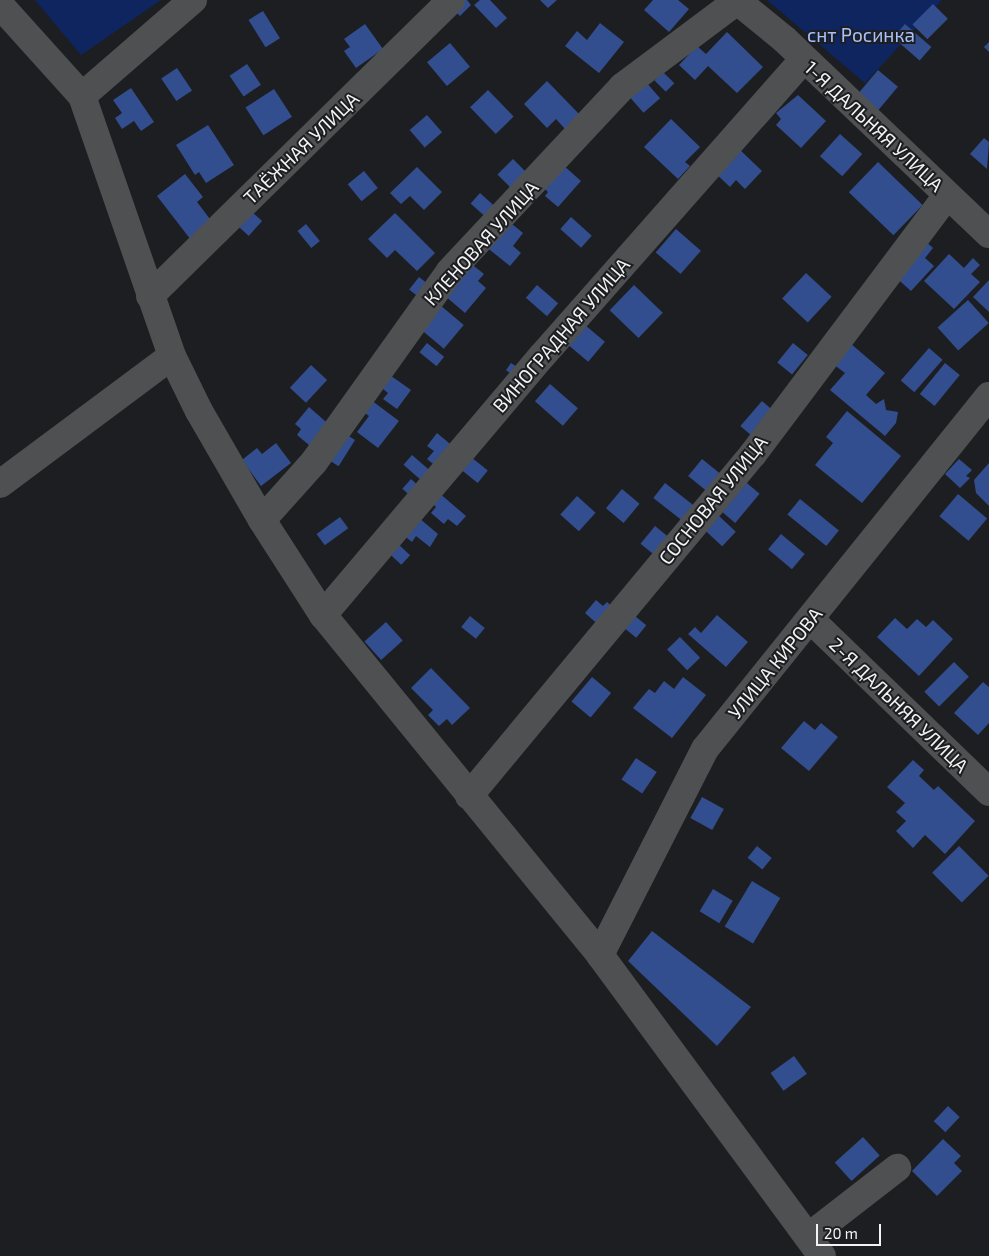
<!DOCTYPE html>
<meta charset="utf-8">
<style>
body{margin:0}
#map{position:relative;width:989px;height:1256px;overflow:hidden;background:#1d1e21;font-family:"Exo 2",sans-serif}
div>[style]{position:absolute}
.green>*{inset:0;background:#0f2560}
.building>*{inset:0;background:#324e8e;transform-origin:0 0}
.minor>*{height:28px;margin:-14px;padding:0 14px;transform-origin:14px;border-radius:14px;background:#4f5051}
span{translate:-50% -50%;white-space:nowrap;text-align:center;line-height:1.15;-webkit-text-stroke:4px #1d1e21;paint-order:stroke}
.park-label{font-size:19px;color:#a7c2fa}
.street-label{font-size:19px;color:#f2f3f5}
.scale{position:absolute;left:816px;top:1224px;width:65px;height:22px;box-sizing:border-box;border:2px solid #f2f3f5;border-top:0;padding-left:6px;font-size:15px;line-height:18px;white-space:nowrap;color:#f2f3f5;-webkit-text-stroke:4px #1d1e21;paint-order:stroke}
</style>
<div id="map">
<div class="green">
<i style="clip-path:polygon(35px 0,161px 0,81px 55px)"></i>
<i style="clip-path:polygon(767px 0,942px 0,865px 83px)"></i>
</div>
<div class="building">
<i style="clip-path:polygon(456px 0,467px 0,471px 5px,460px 16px,450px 6px)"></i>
<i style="clip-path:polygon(480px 0,490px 0,507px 18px,496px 28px,474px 5px)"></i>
<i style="clip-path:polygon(540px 0,557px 0,548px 8px)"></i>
<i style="clip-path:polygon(653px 0,678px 0,689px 9px,669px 32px,644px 10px)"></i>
<i style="left:933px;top:4px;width:21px;height:29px;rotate:45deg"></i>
<i style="left:263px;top:11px;width:32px;height:17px;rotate:58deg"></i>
<i style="clip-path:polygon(600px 23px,624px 42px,599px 73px,565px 46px,577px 31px,587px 40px)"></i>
<i style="clip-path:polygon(365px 24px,383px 49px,356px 68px,344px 51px,350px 47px,344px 39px)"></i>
<i style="left:905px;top:24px;width:35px;height:18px;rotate:41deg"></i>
<i style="clip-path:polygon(727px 32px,763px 67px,737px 93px,708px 66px,695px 80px,679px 65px,697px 46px,706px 54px)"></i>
<i style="clip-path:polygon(989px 42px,989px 52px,984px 47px)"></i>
<i style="left:450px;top:43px;width:31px;height:30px;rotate:50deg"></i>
<i style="left:247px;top:64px;width:25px;height:21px;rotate:56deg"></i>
<i style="left:177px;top:68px;width:27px;height:19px;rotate:56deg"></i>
<i style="left:878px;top:70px;width:26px;height:34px;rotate:40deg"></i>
<i style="left:663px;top:72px;width:16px;height:12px;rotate:45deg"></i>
<i style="clip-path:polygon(547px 81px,580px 115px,565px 129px,556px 119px,547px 128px,524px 104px)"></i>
<i style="left:645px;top:81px;width:23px;height:22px;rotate:49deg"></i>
<i style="clip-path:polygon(131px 88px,154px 122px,141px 131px,134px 121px,122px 129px,115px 118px,122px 113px,113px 100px)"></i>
<i style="left:274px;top:89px;width:33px;height:34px;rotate:57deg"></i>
<i style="left:488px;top:90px;width:37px;height:25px;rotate:46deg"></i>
<i style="clip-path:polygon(798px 95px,826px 121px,801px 148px,776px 125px,781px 119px,776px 113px)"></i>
<i style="left:427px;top:115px;width:23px;height:23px;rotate:49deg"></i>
<i style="clip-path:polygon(671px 119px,700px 147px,685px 162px,690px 166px,678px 179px,644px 147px)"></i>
<i style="clip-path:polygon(208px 125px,234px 165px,206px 183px,199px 172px,195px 175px,176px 145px)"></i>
<i style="left:840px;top:134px;width:30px;height:30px;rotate:42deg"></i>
<i style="clip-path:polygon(984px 138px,989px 142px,987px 169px,970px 154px)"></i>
<i style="clip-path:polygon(736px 146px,762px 171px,745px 189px,736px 180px,730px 187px,713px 171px)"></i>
<i style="left:513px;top:159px;width:24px;height:22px;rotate:45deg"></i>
<i style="left:878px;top:162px;width:62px;height:42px;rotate:44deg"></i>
<i style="clip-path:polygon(563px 165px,581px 181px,558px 207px,545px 196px,548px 192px,543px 187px)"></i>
<i style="clip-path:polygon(417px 167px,442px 192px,424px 210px,410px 196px,401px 204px,390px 193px)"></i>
<i style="left:364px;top:171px;width:22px;height:21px;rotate:51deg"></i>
<i style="clip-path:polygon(185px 174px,203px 197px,197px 202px,213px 223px,191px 240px,157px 196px)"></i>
<i style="left:480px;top:193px;width:25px;height:14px;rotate:42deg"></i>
<i style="left:251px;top:211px;width:15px;height:20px;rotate:42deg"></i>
<i style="clip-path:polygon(395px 213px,435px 253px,417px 271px,395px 250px,387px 258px,368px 239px)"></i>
<i style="left:571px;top:217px;width:28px;height:16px;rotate:42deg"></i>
<i style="clip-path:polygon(507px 220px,523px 233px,513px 246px,521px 253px,510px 266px,485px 246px)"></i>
<i style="left:306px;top:224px;width:22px;height:11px;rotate:51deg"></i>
<i style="left:676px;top:229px;width:33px;height:31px;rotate:41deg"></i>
<i style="clip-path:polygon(924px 240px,933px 248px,925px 258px,934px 266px,911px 291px,893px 275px)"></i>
<i style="clip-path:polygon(949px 254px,964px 268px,973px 258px,980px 265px,971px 274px,980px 282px,954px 309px,924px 281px)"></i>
<i style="clip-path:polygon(470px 263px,484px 274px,478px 281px,486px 288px,465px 313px,444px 295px)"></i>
<i style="left:806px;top:273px;width:35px;height:35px;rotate:43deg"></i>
<i style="left:419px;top:277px;width:16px;height:16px;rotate:38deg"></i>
<i style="clip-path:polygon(989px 280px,989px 312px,973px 297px)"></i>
<i style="left:537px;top:285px;width:28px;height:17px;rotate:41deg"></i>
<i style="left:634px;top:285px;width:40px;height:35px;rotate:44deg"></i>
<i style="left:968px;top:300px;width:31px;height:41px;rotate:48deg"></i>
<i style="left:440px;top:305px;width:31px;height:31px;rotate:40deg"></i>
<i style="left:585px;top:325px;width:26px;height:26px;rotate:40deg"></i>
<i style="left:427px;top:343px;width:22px;height:12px;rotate:39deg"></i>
<i style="left:793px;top:343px;width:19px;height:25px;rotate:39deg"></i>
<i style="clip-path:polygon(850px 343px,885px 373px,866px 395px,876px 404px,884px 399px,886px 410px,898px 412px,896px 423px,885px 436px,830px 390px,845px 373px,833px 364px)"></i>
<i style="left:929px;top:348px;width:18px;height:43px;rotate:41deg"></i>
<i style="clip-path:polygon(511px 363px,522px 370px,516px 378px,506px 370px)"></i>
<i style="left:945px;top:363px;width:19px;height:40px;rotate:39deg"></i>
<i style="left:311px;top:365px;width:22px;height:31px;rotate:43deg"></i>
<i style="clip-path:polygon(387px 373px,411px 390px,397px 409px,383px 399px,388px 393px,378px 385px)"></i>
<i style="left:550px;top:384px;width:37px;height:23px;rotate:41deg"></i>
<i style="clip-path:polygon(367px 397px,399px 421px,378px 448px,357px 432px,369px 416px,358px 408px)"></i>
<i style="left:762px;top:401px;width:20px;height:33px;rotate:41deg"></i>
<i style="clip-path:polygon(309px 407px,333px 428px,315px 450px,297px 435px,301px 429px,295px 424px)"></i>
<i style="clip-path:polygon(847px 411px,901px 456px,862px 503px,815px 465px,833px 443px,826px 437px)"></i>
<i style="left:344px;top:433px;width:13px;height:31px;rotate:32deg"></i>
<i style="clip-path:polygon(437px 433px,455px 448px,438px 468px,427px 459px,434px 451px,427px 446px)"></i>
<i style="clip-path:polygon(276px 443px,291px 463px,261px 486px,242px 460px,257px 448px,262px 454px)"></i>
<i style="left:466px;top:453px;width:28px;height:16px;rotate:39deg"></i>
<i style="left:412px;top:455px;width:28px;height:13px;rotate:41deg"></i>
<i style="left:702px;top:459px;width:28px;height:22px;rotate:39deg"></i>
<i style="clip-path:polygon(959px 459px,972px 470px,966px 476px,970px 478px,960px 488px,945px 474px)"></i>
<i style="clip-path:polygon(989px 463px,989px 506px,976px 493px,974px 480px)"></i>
<i style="left:411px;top:479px;width:15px;height:13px;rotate:42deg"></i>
<i style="left:742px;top:479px;width:23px;height:38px;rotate:40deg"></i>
<i style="left:665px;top:483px;width:39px;height:19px;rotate:38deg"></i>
<i style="left:622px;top:489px;width:23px;height:25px;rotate:40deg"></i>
<i style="clip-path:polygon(438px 492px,466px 516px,457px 526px,448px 519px,444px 524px,431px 513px,436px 507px,430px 501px)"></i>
<i style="left:958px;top:494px;width:38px;height:29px;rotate:40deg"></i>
<i style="left:577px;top:496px;width:25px;height:25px;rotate:42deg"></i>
<i style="left:800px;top:499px;width:50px;height:20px;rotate:39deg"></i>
<i style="left:719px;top:516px;width:23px;height:20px;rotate:43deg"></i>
<i style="left:340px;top:517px;width:14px;height:29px;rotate:54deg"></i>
<i style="clip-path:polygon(419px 518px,438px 534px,430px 547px,416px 536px,412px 542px,403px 535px)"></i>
<i style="left:655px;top:526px;width:21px;height:23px;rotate:39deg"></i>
<i style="left:781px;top:534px;width:31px;height:20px;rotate:40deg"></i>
<i style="left:397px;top:543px;width:18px;height:13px;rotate:43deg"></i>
<i style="clip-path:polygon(596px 600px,603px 606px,607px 602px,616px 610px,601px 627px,585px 613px)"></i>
<i style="left:630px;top:612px;width:21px;height:16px;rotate:39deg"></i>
<i style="clip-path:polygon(717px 615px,748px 642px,726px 667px,688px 634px,695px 627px,701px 633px)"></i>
<i style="left:470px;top:616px;width:19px;height:14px;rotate:39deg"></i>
<i style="clip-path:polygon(895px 618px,907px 629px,917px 619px,926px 627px,933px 620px,953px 639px,919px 676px,877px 637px)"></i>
<i style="left:386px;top:622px;width:25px;height:29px;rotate:48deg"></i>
<i style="left:680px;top:637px;width:29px;height:18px;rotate:46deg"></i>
<i style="left:954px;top:662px;width:21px;height:42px;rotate:45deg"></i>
<i style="clip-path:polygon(431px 668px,470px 708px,452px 725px,447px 719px,439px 726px,428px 715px,433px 710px,411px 688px)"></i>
<i style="left:592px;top:677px;width:25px;height:32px;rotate:40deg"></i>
<i style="clip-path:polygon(683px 677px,706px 695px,672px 738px,633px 708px,649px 689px,655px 693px,664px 681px,674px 689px)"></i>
<i style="clip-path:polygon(983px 682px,989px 687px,989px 723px,978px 735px,954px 713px)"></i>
<i style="clip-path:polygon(804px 721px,815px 730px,821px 723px,838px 737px,809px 771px,781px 748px)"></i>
<i style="left:636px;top:758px;width:25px;height:26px;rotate:34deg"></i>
<i style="clip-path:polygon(913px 760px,924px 770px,919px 776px,934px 790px,938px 786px,975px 821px,945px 854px,925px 835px,913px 848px,896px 831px,906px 821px,896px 812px,905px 803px,887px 787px)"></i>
<i style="left:702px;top:797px;width:25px;height:24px;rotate:29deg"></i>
<i style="left:757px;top:846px;width:19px;height:15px;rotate:39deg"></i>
<i style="left:959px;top:846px;width:42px;height:38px;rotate:45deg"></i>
<i style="left:752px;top:881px;width:33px;height:53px;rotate:31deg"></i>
<i style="left:713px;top:889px;width:23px;height:26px;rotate:31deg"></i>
<i style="clip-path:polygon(652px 931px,751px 1007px,717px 1046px,628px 961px)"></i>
<i style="left:794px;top:1056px;width:22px;height:29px;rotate:54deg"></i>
<i style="left:948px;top:1106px;width:16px;height:21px;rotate:43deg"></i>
<i style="left:863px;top:1137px;width:25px;height:38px;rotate:48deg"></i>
<i style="clip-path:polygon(943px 1139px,961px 1156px,954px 1163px,962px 1171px,937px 1196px,912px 1171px)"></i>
</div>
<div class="minor">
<i style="left:736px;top:0;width:62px;rotate:39.1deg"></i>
<i style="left:784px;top:39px;width:283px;rotate:43.6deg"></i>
<i style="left:0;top:5px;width:122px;rotate:48deg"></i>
<i style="left:82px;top:96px;width:275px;rotate:70.9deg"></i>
<i style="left:172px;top:356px;width:61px;rotate:63.9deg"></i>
<i style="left:199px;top:411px;width:126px;rotate:60deg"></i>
<i style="left:262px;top:520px;width:113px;rotate:57.3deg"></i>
<i style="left:323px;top:615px;width:439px;rotate:50.8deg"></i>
<i style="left:600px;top:955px;width:374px;rotate:53.6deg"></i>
<i style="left:82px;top:96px;width:147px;rotate:-40.9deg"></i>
<i style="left:150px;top:296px;width:422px;rotate:-44.5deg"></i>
<i style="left:0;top:484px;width:214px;rotate:-36.7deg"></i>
<i style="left:262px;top:520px;width:78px;rotate:-48.1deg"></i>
<i style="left:314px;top:462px;width:234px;rotate:-54.5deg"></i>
<i style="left:450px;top:271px;width:252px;rotate:-46.9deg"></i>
<i style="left:622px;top:87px;width:144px;rotate:-36.8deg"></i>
<i style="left:323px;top:615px;width:339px;rotate:-49.8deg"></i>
<i style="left:542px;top:356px;width:396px;rotate:-48.6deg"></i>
<i style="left:810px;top:619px;width:249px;rotate:44deg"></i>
<i style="left:469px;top:796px;width:445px;rotate:-50.3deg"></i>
<i style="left:753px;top:454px;width:323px;rotate:-53.1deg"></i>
<i style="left:600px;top:955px;width:231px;rotate:-63deg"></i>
<i style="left:705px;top:749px;width:453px;rotate:-51.2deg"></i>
<i style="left:808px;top:1237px;width:113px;rotate:-37.8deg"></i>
</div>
<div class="park-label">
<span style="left:861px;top:35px">снт Росинка</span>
</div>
<div class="street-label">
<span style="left:874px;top:126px;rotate:43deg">1-Я ДАЛЬНЯЯ УЛИЦА</span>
<span style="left:301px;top:148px;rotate:-44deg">ТАЁЖНАЯ УЛИЦА</span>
<span style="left:481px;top:243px;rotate:-48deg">КЛЕНОВАЯ УЛИЦА</span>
<span style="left:561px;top:335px;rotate:-49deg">ВИНОГРАДНАЯ УЛИЦА</span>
<span style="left:713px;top:500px;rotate:-51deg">СОСНОВАЯ УЛИЦА</span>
<span style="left:775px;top:663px;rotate:-51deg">УЛИЦА КИРОВА</span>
<span style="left:899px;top:705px;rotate:44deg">2-Я ДАЛЬНЯЯ УЛИЦА</span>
</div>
<div class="scale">20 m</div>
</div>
